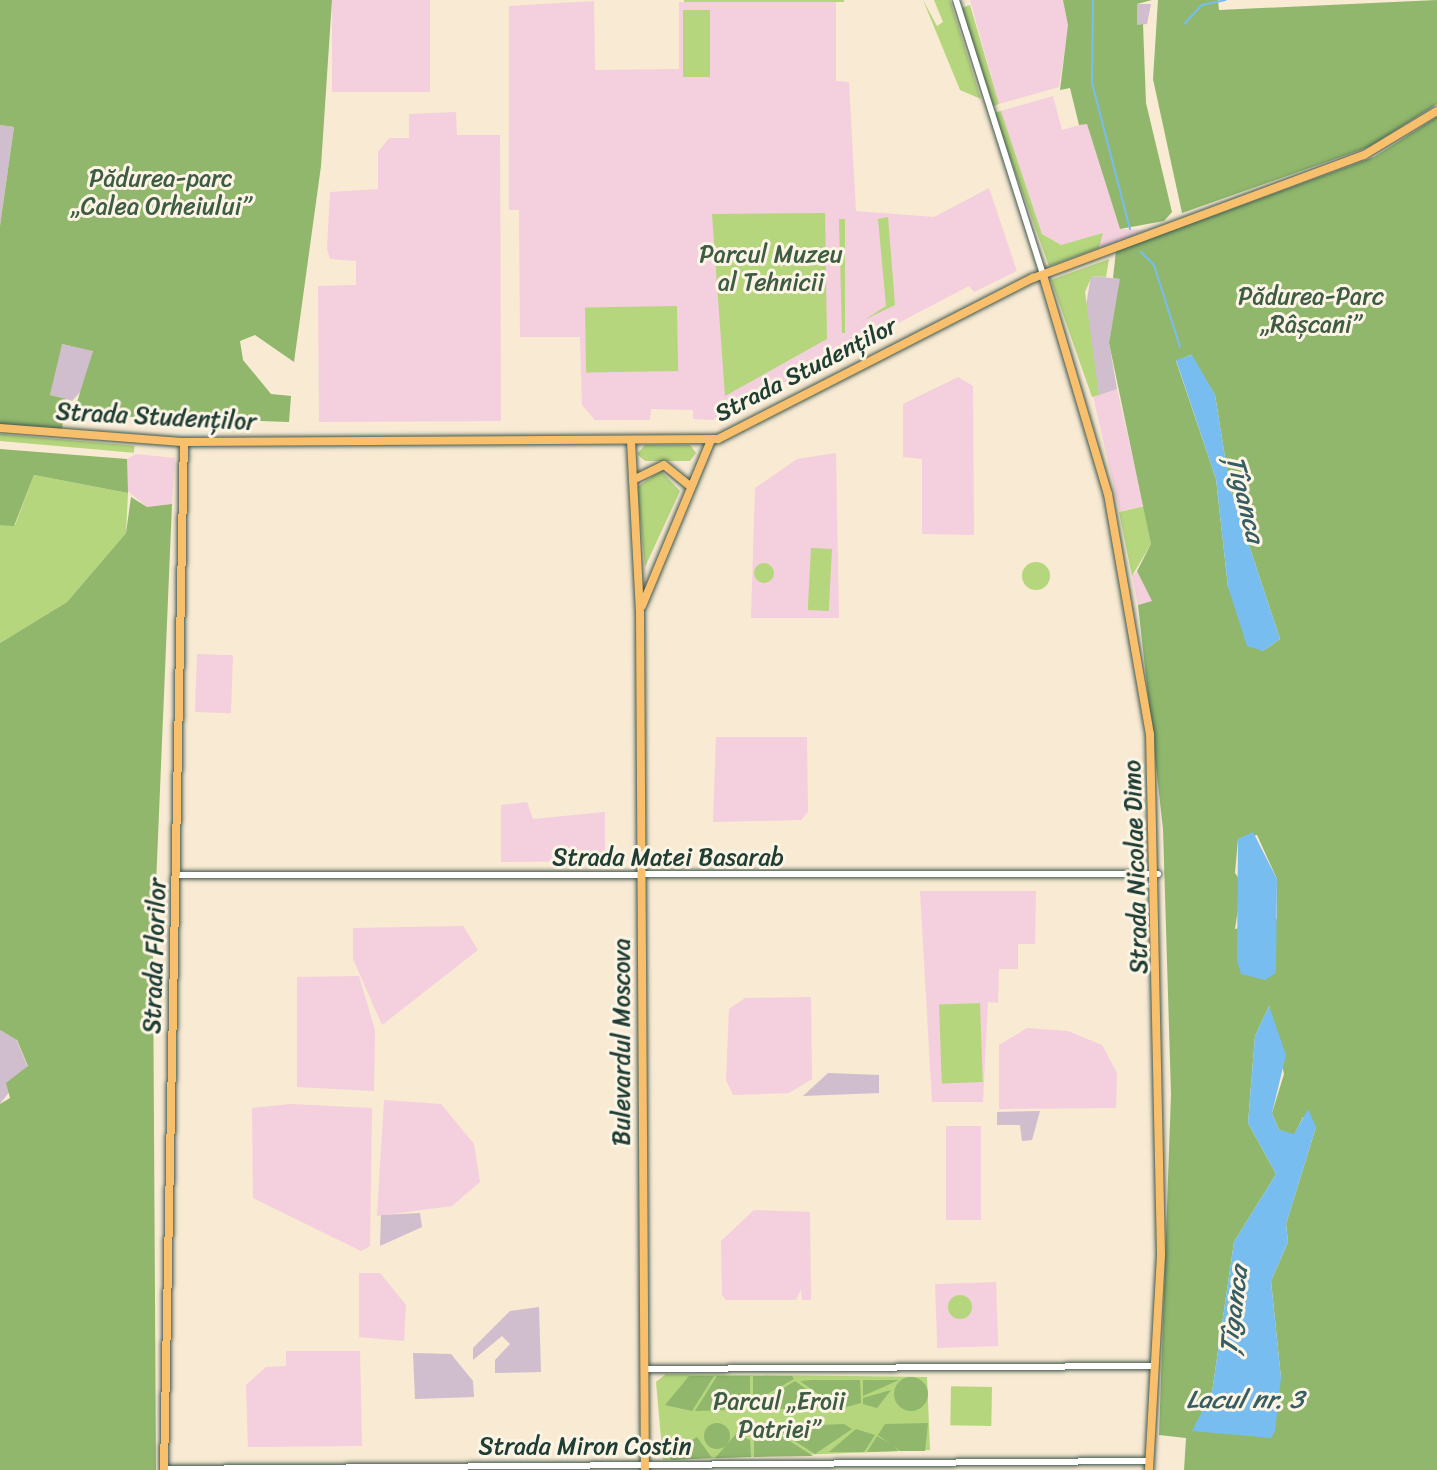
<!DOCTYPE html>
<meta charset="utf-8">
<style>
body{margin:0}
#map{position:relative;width:1437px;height:1470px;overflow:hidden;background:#f8ead3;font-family:Sriracha,sans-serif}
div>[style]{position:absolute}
.built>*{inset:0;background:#f4cfdd;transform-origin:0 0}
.industrial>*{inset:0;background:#d0bdcd}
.green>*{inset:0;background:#b5d67d;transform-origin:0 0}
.round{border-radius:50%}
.forest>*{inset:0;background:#90b76c}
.water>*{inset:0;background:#78bdef}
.stream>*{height:2px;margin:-1px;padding:0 1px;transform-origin:1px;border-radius:1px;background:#78bdef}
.roads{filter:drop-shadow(0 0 2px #40574c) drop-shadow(0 0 2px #40574c)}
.minor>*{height:6px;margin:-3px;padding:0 3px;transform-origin:3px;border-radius:3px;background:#fff}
.major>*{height:8px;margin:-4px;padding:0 4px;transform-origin:4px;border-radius:4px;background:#f8bf6c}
span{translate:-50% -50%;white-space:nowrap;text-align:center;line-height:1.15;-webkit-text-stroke:6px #fcf5e5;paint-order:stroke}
.park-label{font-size:24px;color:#3d5c43}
.street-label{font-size:24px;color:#1f3d34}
.water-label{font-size:26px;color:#355d63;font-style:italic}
</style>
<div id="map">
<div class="built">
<i style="left:332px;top:0;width:98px;height:92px"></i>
<i style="clip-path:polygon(970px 0,1091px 0,1066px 42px,1059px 87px,999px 104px)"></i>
<i style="clip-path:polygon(594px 1px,595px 70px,679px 69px,679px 2px,836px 2px,836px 81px,849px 82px,856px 211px,934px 217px,989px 188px,1017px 271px,974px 292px,969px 286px,713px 420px,693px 419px,693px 410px,651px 409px,650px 420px,595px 420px,582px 405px,580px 337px,520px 337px,519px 210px,509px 210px,509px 6px)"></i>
<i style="clip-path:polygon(1053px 96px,1062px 130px,1087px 123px,1120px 229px,1147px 230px,1099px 248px,1102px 234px,1061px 245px,1042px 234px,1001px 111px)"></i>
<i style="clip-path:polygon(456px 112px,457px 135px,500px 135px,501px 421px,319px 422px,318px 286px,356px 285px,356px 261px,330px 259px,327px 249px,330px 192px,378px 189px,378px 152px,389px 138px,409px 138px,409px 114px)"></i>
<i style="clip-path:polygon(958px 377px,973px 386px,974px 535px,922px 534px,922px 459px,903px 457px,903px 404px)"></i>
<i style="left:1117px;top:389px;width:120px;height:25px;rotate:77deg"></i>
<i style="clip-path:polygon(836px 453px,839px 618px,751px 618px,755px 488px,797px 459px)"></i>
<i style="clip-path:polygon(136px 454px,175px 458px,172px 504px,147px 507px,123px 487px,127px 459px)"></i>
<i style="clip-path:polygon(1137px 571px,1150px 584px,1153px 601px,1138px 605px,1132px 576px)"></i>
<i style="left:197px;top:654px;width:36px;height:58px;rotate:2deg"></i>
<i style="clip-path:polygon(716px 737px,807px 737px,808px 812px,801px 820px,713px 822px)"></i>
<i style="clip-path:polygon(527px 802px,533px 819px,605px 812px,605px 861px,501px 862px,501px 805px)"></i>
<i style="clip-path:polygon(920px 891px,1036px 891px,1035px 944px,1018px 944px,1018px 969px,999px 969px,998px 1003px,988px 1002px,983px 1102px,932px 1102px)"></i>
<i style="clip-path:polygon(463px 926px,478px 950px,382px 1025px,353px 959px,353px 928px)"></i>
<i style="clip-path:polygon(359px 976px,375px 1030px,374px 1091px,297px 1087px,297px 977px)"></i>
<i style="clip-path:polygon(811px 997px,812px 1079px,789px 1093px,733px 1095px,726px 1080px,729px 1009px,745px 998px)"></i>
<i style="clip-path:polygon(1027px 1028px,1068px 1031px,1102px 1045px,1117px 1073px,1116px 1108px,999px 1109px,999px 1045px)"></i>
<i style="clip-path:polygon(384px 1100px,441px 1104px,474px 1144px,480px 1182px,452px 1206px,377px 1216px)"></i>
<i style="clip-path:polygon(290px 1104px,372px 1108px,370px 1246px,361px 1251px,253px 1198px,252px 1108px)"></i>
<i style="left:946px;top:1126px;width:35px;height:94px"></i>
<i style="clip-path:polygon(754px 1210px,810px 1212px,811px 1300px,802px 1300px,801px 1289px,796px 1300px,726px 1300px,722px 1295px,721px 1241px)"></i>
<i style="clip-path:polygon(359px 1273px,380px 1273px,406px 1305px,404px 1341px,359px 1337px)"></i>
<i style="left:996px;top:1282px;width:64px;height:61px;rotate:88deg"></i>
<i style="clip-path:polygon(286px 1351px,360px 1351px,362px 1446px,248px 1447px,246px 1385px,266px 1367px,286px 1366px)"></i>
</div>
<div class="industrial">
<i style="clip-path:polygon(1137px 4px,1151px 4px,1147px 24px,1137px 25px)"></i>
<i style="clip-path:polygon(0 125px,14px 127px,0 226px)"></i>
<i style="clip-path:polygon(1091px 276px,1121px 279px,1109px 343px,1117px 389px,1099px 395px,1085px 311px)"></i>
<i style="clip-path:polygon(61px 344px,93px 350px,84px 388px,72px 401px,50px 395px)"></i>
<i style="clip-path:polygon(0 1030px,16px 1039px,28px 1067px,0 1104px)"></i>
<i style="clip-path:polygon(828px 1073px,879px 1075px,879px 1093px,803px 1096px)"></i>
<i style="clip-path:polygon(1040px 1111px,1032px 1140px,1022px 1141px,1020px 1125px,997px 1125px,997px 1112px)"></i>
<i style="clip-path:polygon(420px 1213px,422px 1227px,380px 1246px,381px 1215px)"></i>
<i style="clip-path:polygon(539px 1307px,541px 1372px,495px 1373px,495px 1360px,510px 1344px,502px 1336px,473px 1360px,473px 1348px,510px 1311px)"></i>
<i style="clip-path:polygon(413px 1353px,451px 1354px,473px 1381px,474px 1397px,415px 1399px)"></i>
</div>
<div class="green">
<i style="left:684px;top:0;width:160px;height:2px"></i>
<i style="clip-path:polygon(923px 0,937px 26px,943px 22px,934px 0,950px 0,981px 99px,960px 90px)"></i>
<i style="clip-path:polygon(970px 5px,999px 104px,991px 107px,959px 9px)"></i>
<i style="left:683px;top:10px;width:27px;height:67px"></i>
<i style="clip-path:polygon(1024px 104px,1001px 111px,1042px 234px,1061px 245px,1103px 233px,1099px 248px,1049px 266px,994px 113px)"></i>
<i style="clip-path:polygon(825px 213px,827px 339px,725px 396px,712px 214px)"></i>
<i style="clip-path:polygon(888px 217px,895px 305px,864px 320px,886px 306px,878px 219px)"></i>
<i style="clip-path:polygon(839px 219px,845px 219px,845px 333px,842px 333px)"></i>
<i style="clip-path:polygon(1109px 259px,1106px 277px,1092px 276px,1085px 292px,1099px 395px,1092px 397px,1051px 280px)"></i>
<i style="left:677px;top:306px;width:65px;height:92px;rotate:89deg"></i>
<i style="left:0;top:434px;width:135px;height:7px;rotate:5deg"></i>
<i style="clip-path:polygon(645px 445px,690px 445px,696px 453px,690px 461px,645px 461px,637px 454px)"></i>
<i style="clip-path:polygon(661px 471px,680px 491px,645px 567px,637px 487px)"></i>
<i style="clip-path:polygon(34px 475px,128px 493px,126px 533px,67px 602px,0 643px,0 525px,15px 525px)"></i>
<i style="clip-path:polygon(1145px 506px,1151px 544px,1132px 576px,1119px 512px)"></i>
<i style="left:811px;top:548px;width:21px;height:62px;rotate:3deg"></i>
<i class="round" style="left:1022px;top:562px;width:28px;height:28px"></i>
<i class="round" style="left:754px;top:563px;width:20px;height:20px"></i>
<i style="left:980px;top:1003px;width:79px;height:41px;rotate:88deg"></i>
<i class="round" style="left:948px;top:1295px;width:24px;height:24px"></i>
<i style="clip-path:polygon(666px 1374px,927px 1377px,930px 1450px,663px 1460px,656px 1382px)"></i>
<i style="left:992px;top:1387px;width:39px;height:41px;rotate:91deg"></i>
</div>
<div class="forest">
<i style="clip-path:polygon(0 0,332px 0,321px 166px,294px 362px,255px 335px,240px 341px,243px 360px,271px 394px,291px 396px,289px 422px,73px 415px,93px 351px,62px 344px,50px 395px,66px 399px,62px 429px,0 424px,0 226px,14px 127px,0 125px)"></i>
<i style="clip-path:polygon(1063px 0,1152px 0,1137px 4px,1137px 25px,1143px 24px,1146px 103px,1172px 212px,1164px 221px,1120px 229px,1087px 124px,1079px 125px,1070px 88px,1060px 90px,1068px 25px)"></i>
<i style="clip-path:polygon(1158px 0,1218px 0,1219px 10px,1437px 0,1437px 104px,1369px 147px,1182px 213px,1153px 79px)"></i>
<i style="clip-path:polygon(evenodd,1437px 117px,1437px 1470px,1184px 1470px,1186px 1438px,1159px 1435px,1171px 1094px,1163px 829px,1138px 605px,1152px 601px,1137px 571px,1151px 544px,1109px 343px,1120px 279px,1113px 278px,1116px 251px,1374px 157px,1437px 117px,1191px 355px,1215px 395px,1230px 488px,1280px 639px,1263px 651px,1228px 587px,1216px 479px,1176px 361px,1191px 355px,1437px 117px,1257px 835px,1277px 879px,1277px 919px,1235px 929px,1242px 883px,1235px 873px,1238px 839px,1257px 835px,1437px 117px,1269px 1006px,1284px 1074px,1272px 1113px,1279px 1130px,1294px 1135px,1303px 1117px,1316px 1127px,1286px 1224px,1288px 1242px,1271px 1281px,1281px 1378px,1198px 1410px,1212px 1392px,1234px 1242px,1276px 1174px,1248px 1123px,1255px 1036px,1269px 1006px)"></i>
<i style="clip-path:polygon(0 449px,127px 459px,128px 493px,34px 475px,14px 526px,0 525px)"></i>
<i style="clip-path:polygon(131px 497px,147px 507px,172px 504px,153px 956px,156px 1470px,0 1470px,0 1104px,10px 1098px,6px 1083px,28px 1066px,17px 1040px,0 1030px,0 643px,67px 602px,126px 533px)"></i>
<i style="clip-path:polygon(689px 1376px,714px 1376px,692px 1411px,665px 1405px)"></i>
<i style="clip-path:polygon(717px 1376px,750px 1376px,750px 1395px,731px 1410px,695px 1411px)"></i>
<i style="clip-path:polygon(753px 1376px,792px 1376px,794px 1379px,762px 1397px,753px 1395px)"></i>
<i class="round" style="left:894px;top:1377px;width:34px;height:34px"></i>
<i style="clip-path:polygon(812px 1380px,860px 1380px,861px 1403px,839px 1409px,800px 1381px)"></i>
<i style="clip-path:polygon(863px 1380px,899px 1380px,863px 1396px)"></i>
<i style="clip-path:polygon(795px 1381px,835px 1409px,773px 1409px,765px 1399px)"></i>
<i style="clip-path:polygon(891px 1390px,877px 1408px,863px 1404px,863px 1398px)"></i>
<i style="clip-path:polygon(928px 1423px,925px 1451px,900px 1451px,878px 1435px,885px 1424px)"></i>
<i class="round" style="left:704px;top:1423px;width:26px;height:26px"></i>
<i style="clip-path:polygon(844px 1424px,852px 1429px,815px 1454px,773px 1427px)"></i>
<i style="clip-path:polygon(771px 1429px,813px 1456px,754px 1457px,754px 1440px)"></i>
<i style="clip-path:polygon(856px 1429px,875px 1435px,864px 1452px,829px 1452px)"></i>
<i style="clip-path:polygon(736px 1434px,750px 1440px,751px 1457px,715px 1458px)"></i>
<i style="clip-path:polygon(877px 1436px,894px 1446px,898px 1451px,867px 1452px)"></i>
<i style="clip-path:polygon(697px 1437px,712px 1458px,671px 1460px,671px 1452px)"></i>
</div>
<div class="water">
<i style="clip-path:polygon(1192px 355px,1215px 395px,1230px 488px,1280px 639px,1263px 651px,1247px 646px,1228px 587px,1216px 479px,1176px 360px)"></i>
<i style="clip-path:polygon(1253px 832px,1277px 879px,1276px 973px,1265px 980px,1241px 974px,1237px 961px,1238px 839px)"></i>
<i style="clip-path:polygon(1269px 1006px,1286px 1055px,1272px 1113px,1279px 1130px,1294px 1134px,1308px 1109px,1316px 1127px,1286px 1224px,1288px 1242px,1271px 1281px,1281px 1378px,1275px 1431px,1271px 1438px,1192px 1431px,1212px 1392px,1234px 1242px,1276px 1174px,1248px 1123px,1255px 1036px)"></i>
</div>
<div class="stream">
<i style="left:1093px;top:0;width:83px;rotate:90.7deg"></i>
<i style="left:1092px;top:83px;width:151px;rotate:75.4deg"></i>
<i style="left:1184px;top:24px;width:26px;rotate:-47deg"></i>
<i style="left:1202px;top:5px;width:24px;rotate:-12deg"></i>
<i style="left:1141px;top:252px;width:18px;rotate:45deg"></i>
<i style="left:1154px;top:265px;width:86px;rotate:72.4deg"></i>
</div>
<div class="roads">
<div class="minor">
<i style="left:956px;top:0;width:288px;rotate:72.4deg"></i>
<i style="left:177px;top:875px;width:981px;rotate:-0.06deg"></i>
<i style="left:644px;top:1369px;width:510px;rotate:-0.34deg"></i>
<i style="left:164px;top:1469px;width:985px;rotate:-0.47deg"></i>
</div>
<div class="major">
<i style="left:1043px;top:275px;width:228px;rotate:73.5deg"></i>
<i style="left:1108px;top:494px;width:244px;rotate:80.1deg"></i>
<i style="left:1150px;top:734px;width:521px;rotate:88.79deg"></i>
<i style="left:1161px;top:1255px;width:215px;rotate:93.2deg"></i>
<i style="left:0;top:428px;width:185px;rotate:4.4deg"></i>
<i style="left:184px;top:442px;width:534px;rotate:-0.32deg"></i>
<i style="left:718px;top:439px;width:354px;rotate:-27.1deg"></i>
<i style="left:1033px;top:278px;width:353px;rotate:-20.4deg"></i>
<i style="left:1364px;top:155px;width:85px;rotate:-31.1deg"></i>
<i style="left:631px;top:441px;width:173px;rotate:87deg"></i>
<i style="left:640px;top:614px;width:856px;rotate:89.67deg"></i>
<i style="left:633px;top:480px;width:34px;rotate:-26deg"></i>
<i style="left:664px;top:465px;width:32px;rotate:39deg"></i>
<i style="left:642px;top:606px;width:180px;rotate:-67.4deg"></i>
<i style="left:164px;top:1470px;width:1028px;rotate:-88.89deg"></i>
</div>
</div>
<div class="park-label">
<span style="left:161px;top:193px">Pădurea-parc<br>„Calea Orheiului”</span>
<span style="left:771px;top:269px">Parcul Muzeu<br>al Tehnicii</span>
<span style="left:1311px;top:311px">Pădurea-Parc<br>„Râșcani”</span>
<span style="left:779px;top:1416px">Parcul „Eroii<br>Patriei”</span>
</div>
<div class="street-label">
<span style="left:806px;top:370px;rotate:-27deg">Strada Studenților</span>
<span style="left:156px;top:417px;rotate:3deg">Strada Studenților</span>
<span style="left:668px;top:858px">Strada Matei Basarab</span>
<span style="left:1136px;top:867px;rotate:-92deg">Strada Nicolae Dimo</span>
<span style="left:155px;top:956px;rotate:-88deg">Strada Florilor</span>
<span style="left:622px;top:1042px;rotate:-90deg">Bulevardul Moscova</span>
<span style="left:585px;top:1447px">Strada Miron Costin</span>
</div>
<div class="water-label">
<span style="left:1245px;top:499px;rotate:76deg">Țîganca</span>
<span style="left:1234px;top:1310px;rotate:-83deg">Țîganca</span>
<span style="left:1245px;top:1400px">Lacul nr. 3</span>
</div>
</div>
